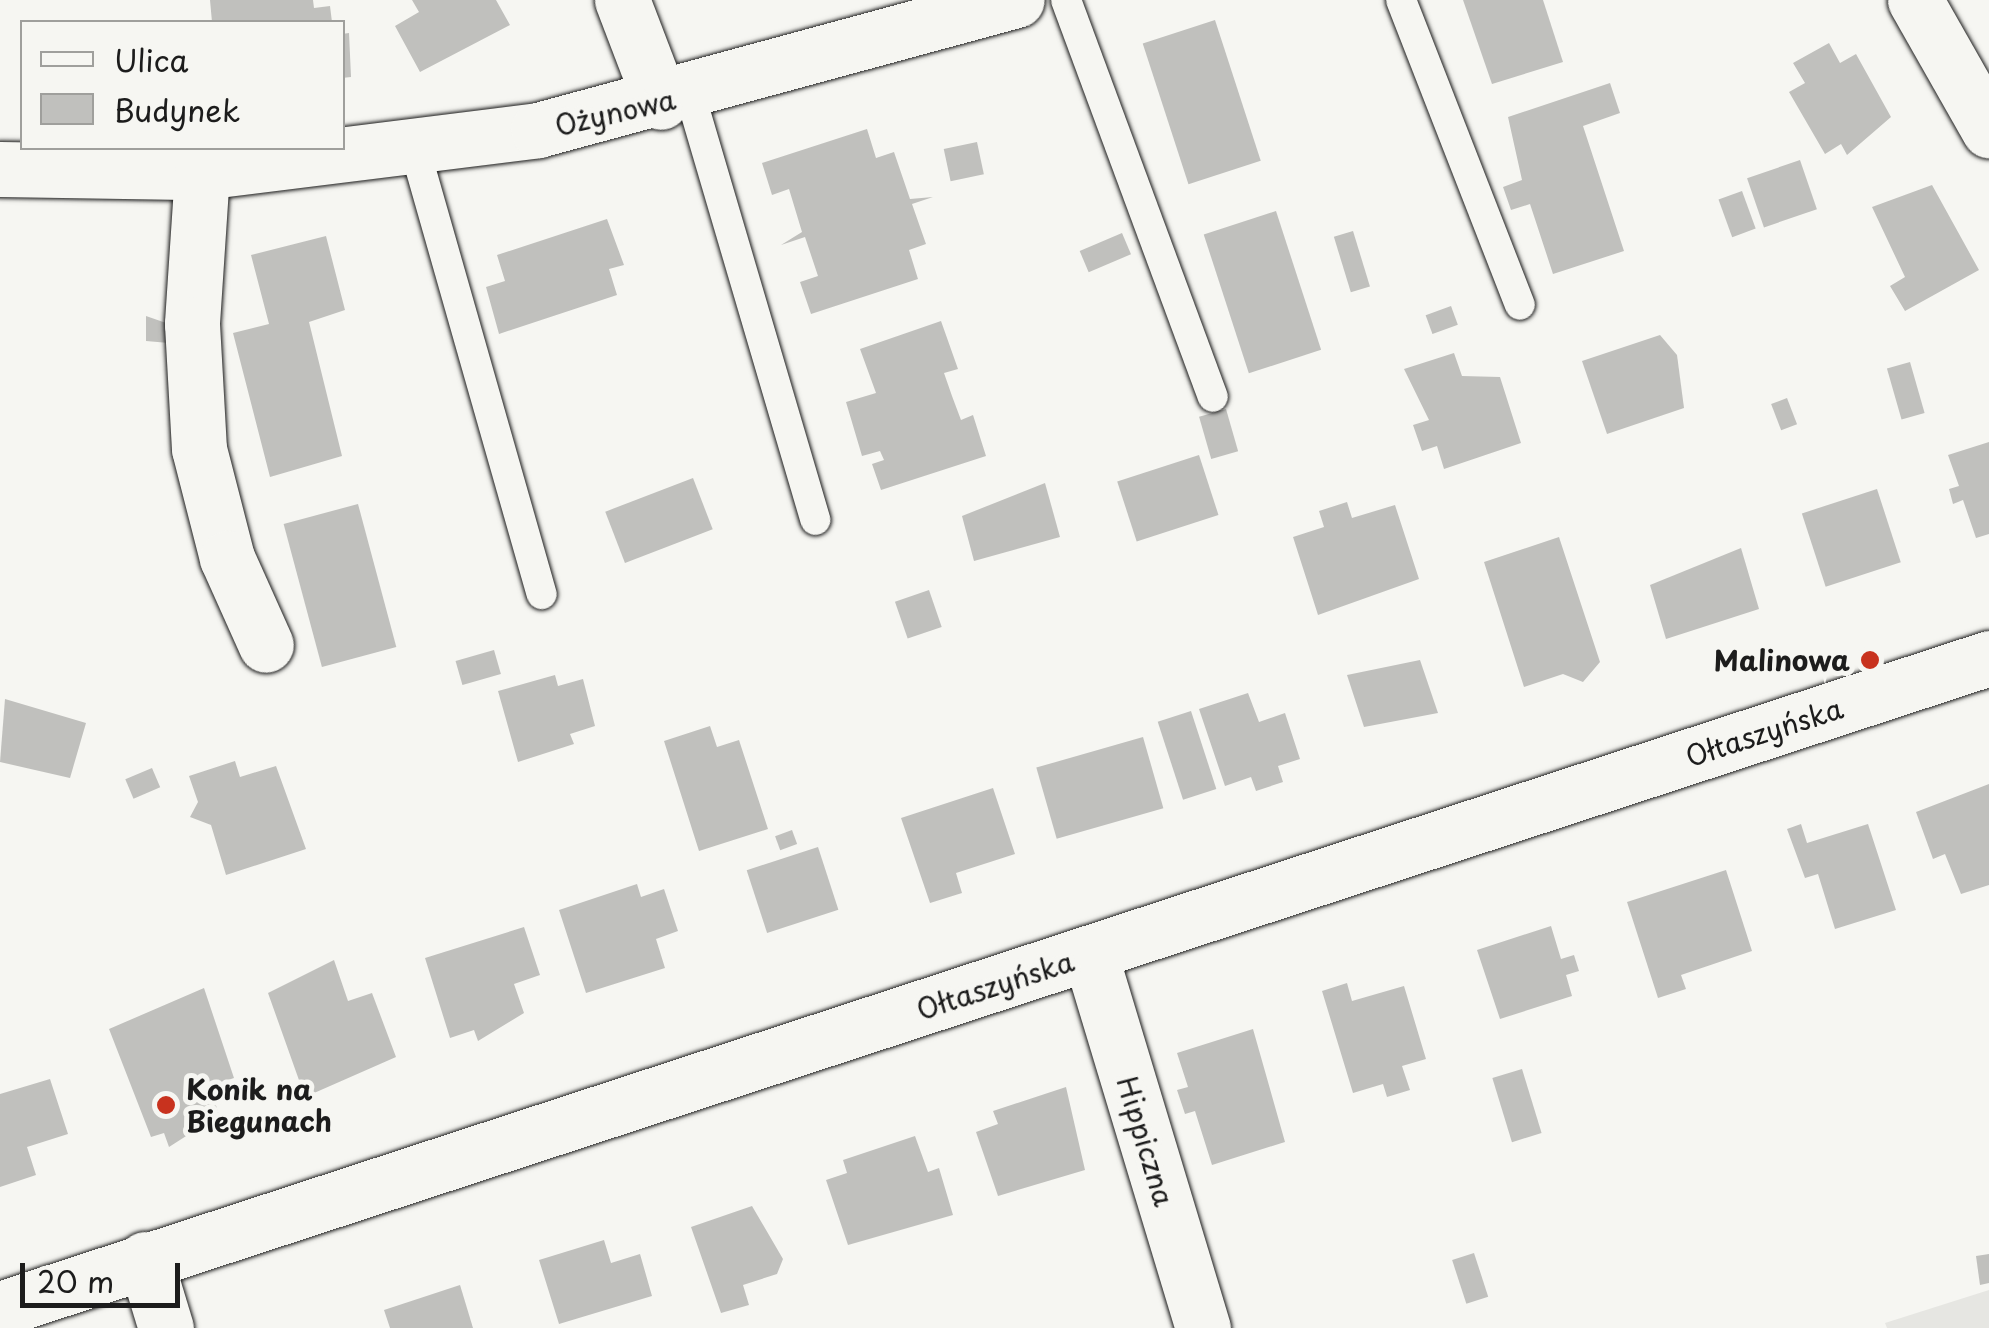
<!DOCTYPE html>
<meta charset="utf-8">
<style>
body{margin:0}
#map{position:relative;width:1989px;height:1328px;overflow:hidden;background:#f6f6f2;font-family:"Playpen Sans",sans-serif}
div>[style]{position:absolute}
.built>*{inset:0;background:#e6e6e2}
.building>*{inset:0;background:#c0c0bd;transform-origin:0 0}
.roads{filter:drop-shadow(0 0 2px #1c1c1c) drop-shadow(0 0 2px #1c1c1c)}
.service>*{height:30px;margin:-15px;padding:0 15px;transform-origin:15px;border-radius:15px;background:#f6f6f2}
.minor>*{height:55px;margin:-27.5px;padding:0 27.5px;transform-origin:27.5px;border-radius:27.5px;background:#f6f6f2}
.tertiary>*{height:55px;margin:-27.5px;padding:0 27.5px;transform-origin:27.5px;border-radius:27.5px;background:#f6f6f2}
.dots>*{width:28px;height:28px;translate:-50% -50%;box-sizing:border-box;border:5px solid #f6f6f2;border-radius:50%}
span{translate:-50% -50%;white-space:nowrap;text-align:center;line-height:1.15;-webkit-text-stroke:10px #f6f6f2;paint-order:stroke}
.street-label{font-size:28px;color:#1c1c1c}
.poi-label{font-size:28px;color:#1c1c1c;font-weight:700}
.right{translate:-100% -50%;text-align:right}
.left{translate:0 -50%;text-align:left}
.legend{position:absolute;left:20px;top:20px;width:325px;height:130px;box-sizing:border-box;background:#f6f6f2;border:2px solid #9f9f9c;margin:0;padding:12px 18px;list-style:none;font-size:30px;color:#1c1c1c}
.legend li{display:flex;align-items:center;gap:20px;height:50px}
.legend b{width:50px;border:2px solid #9f9f9c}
.scale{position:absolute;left:20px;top:1263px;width:160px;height:45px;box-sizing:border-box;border:5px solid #1c1c1c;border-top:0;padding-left:12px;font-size:30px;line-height:35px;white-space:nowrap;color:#1c1c1c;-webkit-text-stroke:8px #f6f6f2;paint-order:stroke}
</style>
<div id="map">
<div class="built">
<i style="clip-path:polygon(1989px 1290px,1989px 1328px,1887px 1328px,1885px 1323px)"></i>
</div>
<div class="building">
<i style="clip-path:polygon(210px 0,313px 0,314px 8px,330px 6px,332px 22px,212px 22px)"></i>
<i style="clip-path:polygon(412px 0,496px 0,510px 25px,420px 72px,395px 26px,419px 12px)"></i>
<i style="clip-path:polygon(1463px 0,1543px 0,1563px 62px,1492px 84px)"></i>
<i style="left:1215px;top:20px;width:148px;height:76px;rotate:72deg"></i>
<i style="clip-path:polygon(349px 33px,351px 77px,342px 78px,342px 34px)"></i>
<i style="clip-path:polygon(1829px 43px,1840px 63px,1856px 54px,1891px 117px,1847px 155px,1841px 144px,1825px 154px,1789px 92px,1805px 83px,1793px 63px)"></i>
<i style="clip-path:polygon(1610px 83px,1620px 113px,1583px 126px,1624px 251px,1553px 274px,1530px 204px,1511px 210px,1503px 187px,1522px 180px,1508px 117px)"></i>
<i style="clip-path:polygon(867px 129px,876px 158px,894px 152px,910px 199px,933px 197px,912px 204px,926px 244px,909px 250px,918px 279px,811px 314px,800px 282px,818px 276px,805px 237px,781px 245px,802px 232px,789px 189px,772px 195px,762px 163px)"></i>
<i style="left:977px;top:142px;width:33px;height:34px;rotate:78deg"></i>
<i style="left:1800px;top:160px;width:52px;height:56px;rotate:71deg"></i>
<i style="clip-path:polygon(1932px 185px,1979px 270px,1905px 311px,1890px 286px,1905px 277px,1872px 207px)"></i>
<i style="left:1742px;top:191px;width:40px;height:25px;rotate:70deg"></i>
<i style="left:1276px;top:211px;width:146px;height:76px;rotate:72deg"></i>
<i style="clip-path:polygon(607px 219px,624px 265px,609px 269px,617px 295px,499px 334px,486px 287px,505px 281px,497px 255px)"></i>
<i style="left:1353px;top:231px;width:58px;height:20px;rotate:73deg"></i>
<i style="left:1122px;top:233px;width:23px;height:46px;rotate:67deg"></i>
<i style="clip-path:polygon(326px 236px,345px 310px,309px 322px,342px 456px,270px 477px,233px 333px,269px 324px,251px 255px)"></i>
<i style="left:1451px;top:306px;width:20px;height:27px;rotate:70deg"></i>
<i style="clip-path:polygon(146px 316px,169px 324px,169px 343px,146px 341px)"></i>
<i style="clip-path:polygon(941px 321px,958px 369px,944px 373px,952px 396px,961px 420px,973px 415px,986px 456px,881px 490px,872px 464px,884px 460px,880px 451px,862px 456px,846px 402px,876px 393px,860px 349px)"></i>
<i style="clip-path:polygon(1660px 335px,1677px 355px,1684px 408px,1607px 434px,1582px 361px)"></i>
<i style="clip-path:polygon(1454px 353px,1462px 376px,1500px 377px,1521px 443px,1444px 469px,1437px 446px,1422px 451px,1413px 425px,1429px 420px,1404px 369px)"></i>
<i style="left:1910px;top:362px;width:53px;height:24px;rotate:74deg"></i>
<i style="left:1787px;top:398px;width:28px;height:17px;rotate:69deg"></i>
<i style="left:1226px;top:409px;width:44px;height:28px;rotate:74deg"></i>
<i style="clip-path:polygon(1989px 442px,1989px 534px,1976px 538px,1963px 500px,1953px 504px,1949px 489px,1959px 486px,1948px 455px)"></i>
<i style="left:1199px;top:455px;width:63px;height:86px;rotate:72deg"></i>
<i style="left:693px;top:478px;width:55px;height:94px;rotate:69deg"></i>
<i style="clip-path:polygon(1045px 483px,1060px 537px,974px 561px,962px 516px)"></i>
<i style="left:1877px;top:489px;width:77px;height:79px;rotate:72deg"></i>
<i style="clip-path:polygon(1347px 502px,1352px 518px,1395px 505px,1419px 579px,1318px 615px,1293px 537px,1324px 527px,1319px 511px)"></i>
<i style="left:358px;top:504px;width:148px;height:77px;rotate:75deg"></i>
<i style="clip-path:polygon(1559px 537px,1600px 662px,1583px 682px,1563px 674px,1524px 687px,1484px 562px)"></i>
<i style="clip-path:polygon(1741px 548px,1759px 609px,1666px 639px,1650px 585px)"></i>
<i style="left:929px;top:590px;width:39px;height:36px;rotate:71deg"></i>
<i style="left:494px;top:650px;width:25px;height:40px;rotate:74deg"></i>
<i style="clip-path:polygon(1420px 660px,1438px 713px,1364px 727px,1347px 675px)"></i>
<i style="clip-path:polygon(555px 675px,558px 686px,583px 679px,595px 726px,570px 734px,574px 744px,518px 762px,498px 691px)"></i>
<i style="clip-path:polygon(1248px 693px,1259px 722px,1285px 713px,1300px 759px,1278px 766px,1283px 782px,1256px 791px,1251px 777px,1225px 786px,1199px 709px)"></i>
<i style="clip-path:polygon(5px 699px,86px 723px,70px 778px,0 762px)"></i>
<i style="left:1191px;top:711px;width:82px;height:35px;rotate:72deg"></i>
<i style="clip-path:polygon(710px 726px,717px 747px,739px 740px,768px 829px,699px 851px,664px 741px)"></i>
<i style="left:1143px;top:737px;width:74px;height:111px;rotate:74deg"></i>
<i style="clip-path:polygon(235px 761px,240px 777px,276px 766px,306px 849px,226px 875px,211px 825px,190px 817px,198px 802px,189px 776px)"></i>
<i style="left:152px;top:768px;width:21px;height:29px;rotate:67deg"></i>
<i style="clip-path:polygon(1989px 784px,1989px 885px,1961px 894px,1945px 854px,1933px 859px,1916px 812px)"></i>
<i style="clip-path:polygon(993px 788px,1015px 854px,956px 873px,962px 893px,930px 903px,901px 818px)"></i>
<i style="clip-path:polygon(1801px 824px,1807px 843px,1868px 824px,1896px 910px,1835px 929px,1818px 874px,1805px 878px,1787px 829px)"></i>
<i style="left:792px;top:830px;width:15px;height:18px;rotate:70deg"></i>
<i style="left:818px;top:847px;width:66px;height:75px;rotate:72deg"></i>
<i style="clip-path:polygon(1726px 870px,1752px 951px,1681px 975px,1686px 989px,1658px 998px,1627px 902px)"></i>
<i style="clip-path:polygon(637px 884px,641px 897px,664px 889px,678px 931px,656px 939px,665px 968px,586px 993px,559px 910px)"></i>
<i style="clip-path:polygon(1551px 926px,1561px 959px,1574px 955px,1579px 971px,1566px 975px,1572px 996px,1500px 1019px,1477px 950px)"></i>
<i style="clip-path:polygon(524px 927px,540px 975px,514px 984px,524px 1013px,478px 1041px,474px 1030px,450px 1038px,425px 958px)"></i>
<i style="clip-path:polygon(334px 960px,348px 1001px,372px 993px,396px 1057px,305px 1097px,268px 993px)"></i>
<i style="clip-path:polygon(1347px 983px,1352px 1001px,1404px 986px,1426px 1059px,1402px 1066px,1410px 1090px,1387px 1097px,1383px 1084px,1353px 1093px,1322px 991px)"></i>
<i style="clip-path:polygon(204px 988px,234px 1078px,210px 1086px,219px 1115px,169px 1147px,164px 1133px,151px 1137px,109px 1029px)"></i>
<i style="clip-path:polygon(1253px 1029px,1285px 1142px,1212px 1165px,1195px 1111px,1185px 1114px,1177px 1090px,1188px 1087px,1177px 1053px)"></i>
<i style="left:1522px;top:1069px;width:67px;height:31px;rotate:73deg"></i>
<i style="clip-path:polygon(50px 1079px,68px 1134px,27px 1147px,36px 1175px,0 1187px,0 1094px)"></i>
<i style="clip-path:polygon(1066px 1087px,1085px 1170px,998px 1196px,976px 1132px,998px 1124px,993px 1111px)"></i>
<i style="clip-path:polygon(915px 1136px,928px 1172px,939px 1168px,953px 1215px,848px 1245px,826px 1180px,847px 1173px,843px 1160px)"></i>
<i style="clip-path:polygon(752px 1206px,783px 1259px,777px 1274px,743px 1285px,749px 1305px,721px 1313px,691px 1227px)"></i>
<i style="clip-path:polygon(604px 1240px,611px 1263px,640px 1254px,652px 1296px,559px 1324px,539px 1260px)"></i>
<i style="left:1474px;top:1253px;width:46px;height:23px;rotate:72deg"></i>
<i style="clip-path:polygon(1989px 1254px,1989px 1283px,1980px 1285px,1976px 1256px)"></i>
<i style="clip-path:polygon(460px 1285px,473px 1328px,390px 1328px,384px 1310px)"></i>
</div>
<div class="roads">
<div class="service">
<i style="left:1066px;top:0;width:423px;rotate:69.7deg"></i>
<i style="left:1401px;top:0;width:327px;rotate:68.7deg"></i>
<i style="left:690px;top:94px;width:444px;rotate:73.6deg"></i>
<i style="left:414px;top:146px;width:466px;rotate:74.1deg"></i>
</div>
<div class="minor">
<i style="left:622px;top:0;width:109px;rotate:69.1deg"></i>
<i style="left:1915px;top:0;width:150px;rotate:60.4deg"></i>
<i style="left:0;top:169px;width:202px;rotate:0.9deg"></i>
<i style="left:202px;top:172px;width:339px;rotate:-7.1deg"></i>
<i style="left:538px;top:130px;width:496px;rotate:-15.2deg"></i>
<i style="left:202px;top:172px;width:152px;rotate:93.8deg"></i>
<i style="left:192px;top:324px;width:125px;rotate:86.8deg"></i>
<i style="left:199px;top:449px;width:113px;rotate:75.6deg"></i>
<i style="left:227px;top:558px;width:95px;rotate:65.9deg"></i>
<i style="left:1090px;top:954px;width:391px;rotate:73.2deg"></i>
<i style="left:145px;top:1259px;width:72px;rotate:73.1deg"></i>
</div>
<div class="tertiary">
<i style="left:0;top:1309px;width:2093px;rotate:-18.12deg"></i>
</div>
</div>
<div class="dots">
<i style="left:1870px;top:660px;background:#c8321e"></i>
<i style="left:166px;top:1105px;background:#c8321e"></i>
</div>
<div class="street-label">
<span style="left:615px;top:112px;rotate:-13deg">Ożynowa</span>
<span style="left:1764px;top:732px;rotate:-18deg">Ołtaszyńska</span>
<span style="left:995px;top:985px;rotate:-18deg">Ołtaszyńska</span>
<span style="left:1146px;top:1141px;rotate:73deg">Hippiczna</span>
</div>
<div class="poi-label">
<span class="right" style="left:1850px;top:660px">Malinowa</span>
<span class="left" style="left:186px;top:1105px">Konik na<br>Biegunach</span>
</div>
<ul class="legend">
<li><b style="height:12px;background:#f6f6f2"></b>Ulica</li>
<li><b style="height:28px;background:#c0c0bd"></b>Budynek</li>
</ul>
<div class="scale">20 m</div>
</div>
